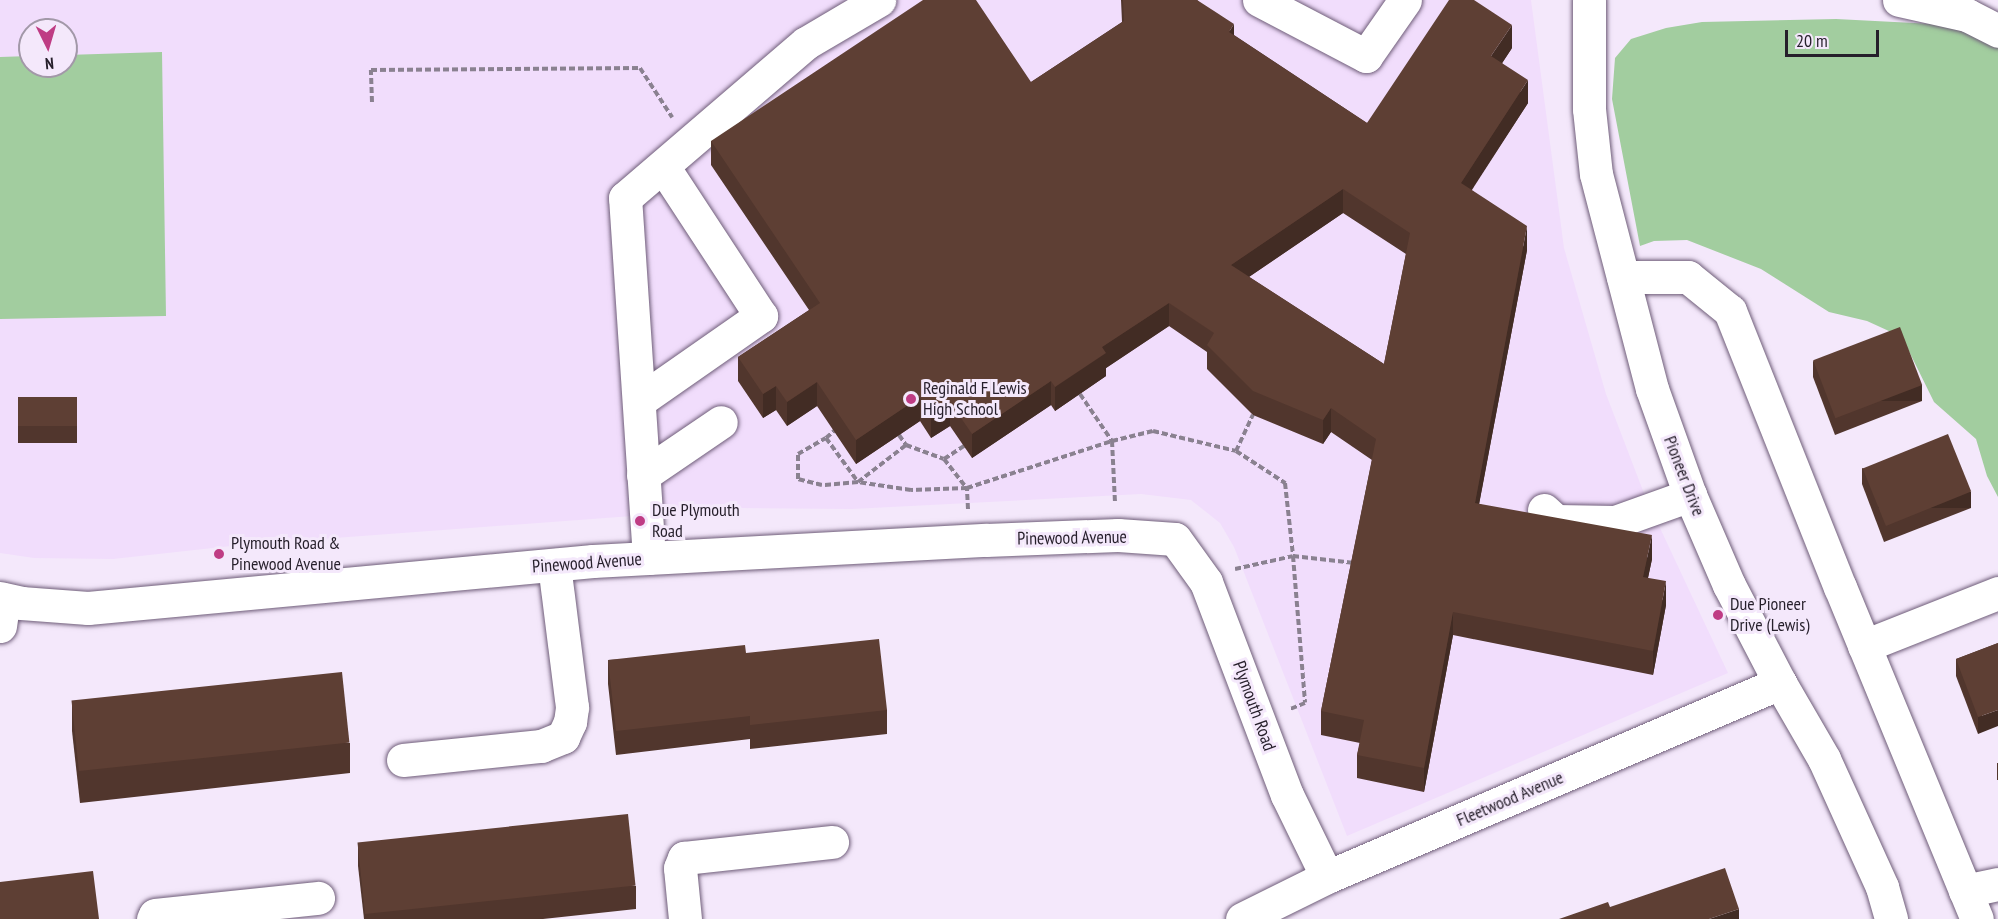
<!DOCTYPE html>
<style>
body{margin:0}
#map{position:relative;width:1998px;height:919px;overflow:hidden;background:#f4e8fb;font-family:"PT Sans Narrow",sans-serif}
div>[style]{position:absolute}
.built>*{inset:0;background:#f1ddfc}
.green>*{inset:0;background:#a2cd9f}
.path>*{height:4px;margin-top:-2px;transform-origin:0;background:repeating-linear-gradient(90deg,#8a8190 0 6px,transparent 0 9px)}
.roads{filter:drop-shadow(0 0 2px #6f5d79) drop-shadow(0 0 2px #6f5d79)}
.minor>*{height:33px;margin:-16.5px;padding:0 16.5px;transform-origin:16.5px;border-radius:16.5px;background:#fff}
.major>*{height:33px;margin:-16.5px;padding:0 16.5px;transform-origin:16.5px;border-radius:16.5px;background:#fff}
.wall>*{inset:0;background:#51362d;transform-origin:0 0}
.shaded-wall>*{inset:0;background:#422c24;transform-origin:0 0}
.building>*{inset:0;background:#5e3f34;transform-origin:0 0}
.dots>*{width:16px;height:16px;translate:-50% -50%;box-sizing:border-box;border:3px solid #f4e8fb;border-radius:50%}
span{translate:-50% -50%;white-space:nowrap;text-align:center;line-height:1.15;-webkit-text-stroke:6px #f4e8fb;paint-order:stroke}
.poi-label{font-size:18px;color:#261f2b}
.left{translate:0 -50%;text-align:left}
.street-label{font-size:18px;color:#261f2b}
.north{position:absolute;left:18px;top:18px;width:60px;height:60px;box-sizing:border-box;background:#f4e8fb;border:2px solid #a298a8;border-radius:50%;rotate:175deg;font-size:16px;font-weight:700;line-height:24px;text-align:center;color:#261f2b}
.north::after{content:'';display:block;margin:auto;width:21px;height:27px;background:#bf3c84;clip-path:polygon(50% 0,100% 100%,50% 72%,0 100%)}
.scale{position:absolute;left:1785px;top:30px;width:94px;height:27px;box-sizing:border-box;border:3px solid #261f2b;border-top:0;padding-left:8px;font-size:18px;line-height:21px;white-space:nowrap;color:#261f2b;-webkit-text-stroke:4px #f4e8fb;paint-order:stroke}
</style>
<div id="map">
<div class="built">
<i style="clip-path:polygon(evenodd,0 0,1531px 0,1564px 248px,1606px 394px,1645px 496px,1728px 673px,1347px 836px,1234px 547px,1220px 523px,1191px 500px,1141px 494px,852px 509px,740px 508px,240px 545px,113px 559px,34px 558px,0 553px,0 0,30px 30px,66px 30px,66px 66px,30px 66px,30px 30px)"></i>
</div>
<div class="green">
<i style="clip-path:polygon(1836px 19px,1953px 25px,1998px 44px,1998px 497px,1987px 476px,1976px 439px,1934px 402px,1902px 337px,1867px 321px,1829px 312px,1761px 269px,1687px 240px,1654px 241px,1640px 246px,1612px 99px,1615px 58px,1631px 39px,1666px 28px,1702px 22px)"></i>
<i style="clip-path:polygon(162px 52px,166px 316px,0 319px,0 57px,30px 56px,30px 66px,66px 66px,66px 55px)"></i>
</div>
<div class="path">
<i style="left:372px;top:102px;width:32px;rotate:-92deg"></i>
<i style="left:371px;top:70px;width:269px;rotate:-0.4deg"></i>
<i style="left:640px;top:68px;width:59px;rotate:56.9deg"></i>
<i style="left:1080px;top:394px;width:57px;rotate:55.8deg"></i>
<i style="left:1112px;top:441px;width:62px;rotate:87.2deg"></i>
<i style="left:899px;top:435px;width:12px;rotate:55deg"></i>
<i style="left:826px;top:438px;width:11px;rotate:-41deg"></i>
<i style="left:1236px;top:451px;width:40px;rotate:-65deg"></i>
<i style="left:944px;top:459px;width:24px;rotate:-33deg"></i>
<i style="left:968px;top:509px;width:21px;rotate:-93deg"></i>
<i style="left:967px;top:488px;width:56px;rotate:178deg"></i>
<i style="left:911px;top:490px;width:54px;rotate:-171.4deg"></i>
<i style="left:858px;top:482px;width:36px;rotate:175deg"></i>
<i style="left:822px;top:485px;width:25px;rotate:-166deg"></i>
<i style="left:798px;top:479px;width:25px;rotate:-90deg"></i>
<i style="left:798px;top:454px;width:32px;rotate:-30deg"></i>
<i style="left:826px;top:438px;width:54px;rotate:54deg"></i>
<i style="left:858px;top:482px;width:61px;rotate:-37.6deg"></i>
<i style="left:906px;top:445px;width:40px;rotate:20.2deg"></i>
<i style="left:944px;top:459px;width:37px;rotate:52deg"></i>
<i style="left:967px;top:488px;width:152px;rotate:-18deg"></i>
<i style="left:1112px;top:441px;width:42px;rotate:-13.7deg"></i>
<i style="left:1153px;top:431px;width:85px;rotate:13.5deg"></i>
<i style="left:1236px;top:451px;width:59px;rotate:33.1deg"></i>
<i style="left:1285px;top:483px;width:73px;rotate:83.7deg"></i>
<i style="left:1293px;top:556px;width:62px;rotate:6.4deg"></i>
<i style="left:1235px;top:569px;width:59px;rotate:-12.6deg"></i>
<i style="left:1293px;top:556px;width:147px;rotate:85.3deg"></i>
<i style="left:1305px;top:703px;width:16px;rotate:158deg"></i>
</div>
<div class="roads">
<div class="minor">
<i style="left:1259px;top:0;width:121px;rotate:27.6deg"></i>
<i style="left:1366px;top:56px;width:68px;rotate:-55.1deg"></i>
<i style="left:1589px;top:0;width:109px;rotate:90deg"></i>
<i style="left:1589px;top:109px;width:65px;rotate:83.9deg"></i>
<i style="left:1596px;top:174px;width:222px;rotate:75.4deg"></i>
<i style="left:1652px;top:389px;width:113px;rotate:70.3deg"></i>
<i style="left:1690px;top:495px;width:98px;rotate:66.6deg"></i>
<i style="left:1729px;top:585px;width:110px;rotate:62.5deg"></i>
<i style="left:1780px;top:683px;width:88px;rotate:59.9deg"></i>
<i style="left:1824px;top:759px;width:141px;rotate:65.6deg"></i>
<i style="left:1882px;top:887px;width:33px;rotate:74deg"></i>
<i style="left:1623px;top:277px;width:65px"></i>
<i style="left:1688px;top:277px;width:54px;rotate:39deg"></i>
<i style="left:1730px;top:311px;width:297px;rotate:68.3deg"></i>
<i style="left:1840px;top:587px;width:359px;rotate:67.6deg"></i>
<i style="left:639px;top:401px;width:149px;rotate:-34.9deg"></i>
<i style="left:761px;top:316px;width:179px;rotate:-123.2deg"></i>
<i style="left:643px;top:475px;width:94px;rotate:-34.2deg"></i>
<i style="left:1544px;top:510px;width:16px;rotate:43deg"></i>
<i style="left:1556px;top:521px;width:59px;rotate:1deg"></i>
<i style="left:1615px;top:522px;width:80px;rotate:-19.8deg"></i>
<i style="left:649px;top:558px;width:361px;rotate:-93.8deg"></i>
<i style="left:625px;top:198px;width:238px;rotate:-40.6deg"></i>
<i style="left:806px;top:43px;width:85px;rotate:-30.5deg"></i>
<i style="left:0;top:598px;width:22px;rotate:13deg"></i>
<i style="left:21px;top:603px;width:67px;rotate:4.3deg"></i>
<i style="left:88px;top:608px;width:507px;rotate:-5.32deg"></i>
<i style="left:593px;top:561px;width:394px;rotate:-3.1deg"></i>
<i style="left:986px;top:540px;width:132px;rotate:-2.2deg"></i>
<i style="left:1118px;top:535px;width:57px;rotate:4deg"></i>
<i style="left:1175px;top:539px;width:53px;rotate:54.2deg"></i>
<i style="left:1206px;top:582px;width:228px;rotate:69.2deg"></i>
<i style="left:1287px;top:795px;width:91px;rotate:64deg"></i>
<i style="left:0;top:626px;width:27px;rotate:-82deg"></i>
<i style="left:1864px;top:646px;width:144px;rotate:-21.6deg"></i>
<i style="left:403px;top:760px;width:139px;rotate:-5.8deg"></i>
<i style="left:541px;top:746px;width:24px;rotate:-22deg"></i>
<i style="left:563px;top:737px;width:17px;rotate:-65deg"></i>
<i style="left:570px;top:722px;width:15px;rotate:-82deg"></i>
<i style="left:572px;top:707px;width:143px;rotate:-97.2deg"></i>
<i style="left:1965px;top:891px;width:34px;rotate:-12deg"></i>
<i style="left:153px;top:919px;width:4px;rotate:-63deg"></i>
<i style="left:155px;top:915px;width:164px;rotate:-6deg"></i>
<i style="left:685px;top:919px;width:51px;rotate:-95.6deg"></i>
<i style="left:680px;top:868px;width:11px;rotate:-68deg"></i>
<i style="left:684px;top:858px;width:149px;rotate:-6.2deg"></i>
<i style="left:1242px;top:919px;width:95px;rotate:-26.3deg"></i>
<i style="left:1327px;top:877px;width:493px;rotate:-23.2deg"></i>
</div>
<div class="major">
<i style="left:1899px;top:0;width:70px;rotate:12.4deg"></i>
<i style="left:1967px;top:15px;width:35px;rotate:27deg"></i>
</div>
</div>
<div class="wall">
<i style="clip-path:polygon(evenodd,1121px 0,1197px 0,1234px 35px,1367px 123px,1512px 48px,1502px 63px,1528px 103px,1471px 190px,1527px 250px,1479px 504px,1652px 559px,1648px 578px,1666px 605px,1653px 675px,1453px 635px,1424px 792px,1357px 778px,1357px 755px,1360px 743px,1321px 735px,1321px 711px,1372px 460px,1331px 432px,1323px 444px,1253px 415px,1207px 369px,1207px 352px,1169px 326px,1106px 368px,1106px 376px,1055px 411px,1051px 405px,972px 458px,950px 426px,931px 438px,920px 421px,856px 464px,817px 406px,787px 426px,776px 410px,763px 418px,738px 381px,738px 357px,809px 310px,711px 165px,711px 141px,1031px 82px,1122px 22px,1121px 0,1343px 213px,1406px 254px,1384px 364px,1249px 277px,1343px 213px)"></i>
<i style="clip-path:polygon(1813px 361px,1922px 401px,1835px 435px,1813px 377px)"></i>
<i style="left:77px;top:397px;width:46px;height:59px;rotate:90deg"></i>
<i style="clip-path:polygon(1862px 468px,1971px 508px,1884px 542px,1862px 484px)"></i>
<i style="clip-path:polygon(1998px 643px,1978px 734px,1956px 676px,1956px 659px)"></i>
<i style="clip-path:polygon(746px 653px,887px 710px,887px 734px,750px 749px,750px 739px,616px 755px,608px 684px,608px 660px)"></i>
<i style="clip-path:polygon(72px 701px,350px 743px,350px 773px,80px 803px,72px 731px)"></i>
<i style="left:1997px;top:763px;width:1px;height:17px"></i>
<i style="clip-path:polygon(358px 843px,636px 886px,636px 909px,543px 919px,364px 919px,358px 866px)"></i>
</div>
<div class="shaded-wall">
<i style="clip-path:polygon(1234px 24px,1234px 48px,1229px 32px)"></i>
<i style="clip-path:polygon(1512px 25px,1512px 48px,1491px 80px,1491px 56px)"></i>
<i style="clip-path:polygon(1528px 80px,1528px 103px,1461px 207px,1461px 183px)"></i>
<i style="clip-path:polygon(1343px 189px,1343px 213px,1231px 289px,1231px 265px)"></i>
<i style="clip-path:polygon(1527px 226px,1527px 250px,1475px 526px,1475px 503px)"></i>
<i style="clip-path:polygon(1169px 303px,1169px 326px,1106px 368px,1106px 376px,1055px 411px,1055px 387px,1102px 347px)"></i>
<i style="clip-path:polygon(1051px 381px,1051px 405px,972px 458px,972px 434px)"></i>
<i style="clip-path:polygon(817px 382px,817px 406px,787px 426px,787px 402px)"></i>
<i style="left:1922px;top:385px;width:16px;height:93px;rotate:90deg"></i>
<i style="clip-path:polygon(776px 386px,776px 410px,763px 418px,763px 394px)"></i>
<i style="clip-path:polygon(920px 397px,920px 421px,856px 464px,856px 440px)"></i>
<i style="clip-path:polygon(950px 402px,950px 426px,931px 438px,931px 415px)"></i>
<i style="clip-path:polygon(1331px 408px,1331px 432px,1323px 444px,1323px 420px)"></i>
<i style="left:1971px;top:492px;width:16px;height:93px;rotate:90deg"></i>
<i style="clip-path:polygon(1652px 535px,1652px 559px,1643px 601px,1643px 577px)"></i>
<i style="clip-path:polygon(1666px 581px,1666px 605px,1653px 675px,1653px 651px)"></i>
<i style="clip-path:polygon(1453px 612px,1453px 635px,1424px 792px,1424px 768px)"></i>
<i style="clip-path:polygon(1998px 710px,1998px 726px,1978px 734px,1978px 717px)"></i>
<i style="clip-path:polygon(1739px 909px,1739px 919px,1709px 919px)"></i>
</div>
<div class="building">
<i style="clip-path:polygon(evenodd,923px 0,976px 0,1031px 82px,1124px 21px,1123px 0,1197px 0,1234px 24px,1229px 32px,1367px 123px,1449px 0,1474px 0,1512px 25px,1491px 56px,1528px 80px,1461px 183px,1527px 226px,1475px 503px,1652px 535px,1643px 577px,1666px 581px,1653px 651px,1453px 612px,1424px 768px,1357px 755px,1364px 720px,1321px 711px,1376px 439px,1331px 408px,1323px 420px,1253px 391px,1207px 345px,1214px 333px,1169px 303px,1102px 347px,1106px 353px,1055px 387px,1051px 381px,972px 434px,950px 402px,931px 415px,920px 397px,856px 440px,817px 382px,787px 402px,776px 386px,763px 394px,738px 357px,820px 303px,711px 141px,923px 0,1343px 189px,1410px 233px,1384px 364px,1231px 265px,1343px 189px)"></i>
<i style="left:1900px;top:327px;width:62px;height:93px;rotate:69deg"></i>
<i style="left:77px;top:397px;width:29px;height:59px;rotate:90deg"></i>
<i style="left:1948px;top:434px;width:62px;height:92px;rotate:68deg"></i>
<i style="clip-path:polygon(879px 639px,887px 710px,750px 725px,750px 716px,616px 731px,608px 660px,745px 645px,746px 653px)"></i>
<i style="clip-path:polygon(1998px 643px,1998px 710px,1978px 717px,1956px 659px)"></i>
<i style="left:342px;top:672px;width:71px;height:272px;rotate:84deg"></i>
<i style="left:628px;top:814px;width:72px;height:272px;rotate:84deg"></i>
<i style="clip-path:polygon(1725px 868px,1739px 909px,1709px 919px,1559px 919px,1608px 902px,1610px 907px)"></i>
<i style="clip-path:polygon(93px 871px,99px 919px,0 919px,0 882px)"></i>
</div>
<div class="dots">
<i style="left:911px;top:399px;background:#bf3c84"></i>
<i style="left:640px;top:521px;background:#bf3c84"></i>
<i style="left:219px;top:554px;background:#bf3c84"></i>
<i style="left:1718px;top:615px;background:#bf3c84"></i>
</div>
<div class="poi-label">
<span class="left" style="left:923px;top:399px">Reginald F Lewis<br>High School</span>
<span class="left" style="left:652px;top:521px">Due Plymouth<br>Road</span>
<span class="left" style="left:231px;top:554px">Plymouth Road &amp;<br>Pinewood Avenue</span>
<span class="left" style="left:1730px;top:615px">Due Pioneer<br>Drive (Lewis)</span>
</div>
<div class="street-label">
<span style="left:1684px;top:476px;rotate:69deg">Pioneer Drive</span>
<span style="left:1072px;top:538px;rotate:-1deg">Pinewood Avenue</span>
<span style="left:587px;top:563px;rotate:-4deg">Pinewood Avenue</span>
<span style="left:1254px;top:706px;rotate:70deg">Plymouth Road</span>
<span style="left:1510px;top:799px;rotate:-23deg">Fleetwood Avenue</span>
</div>
<div class="north">N</div>
<div class="scale">20 m</div>
</div>
